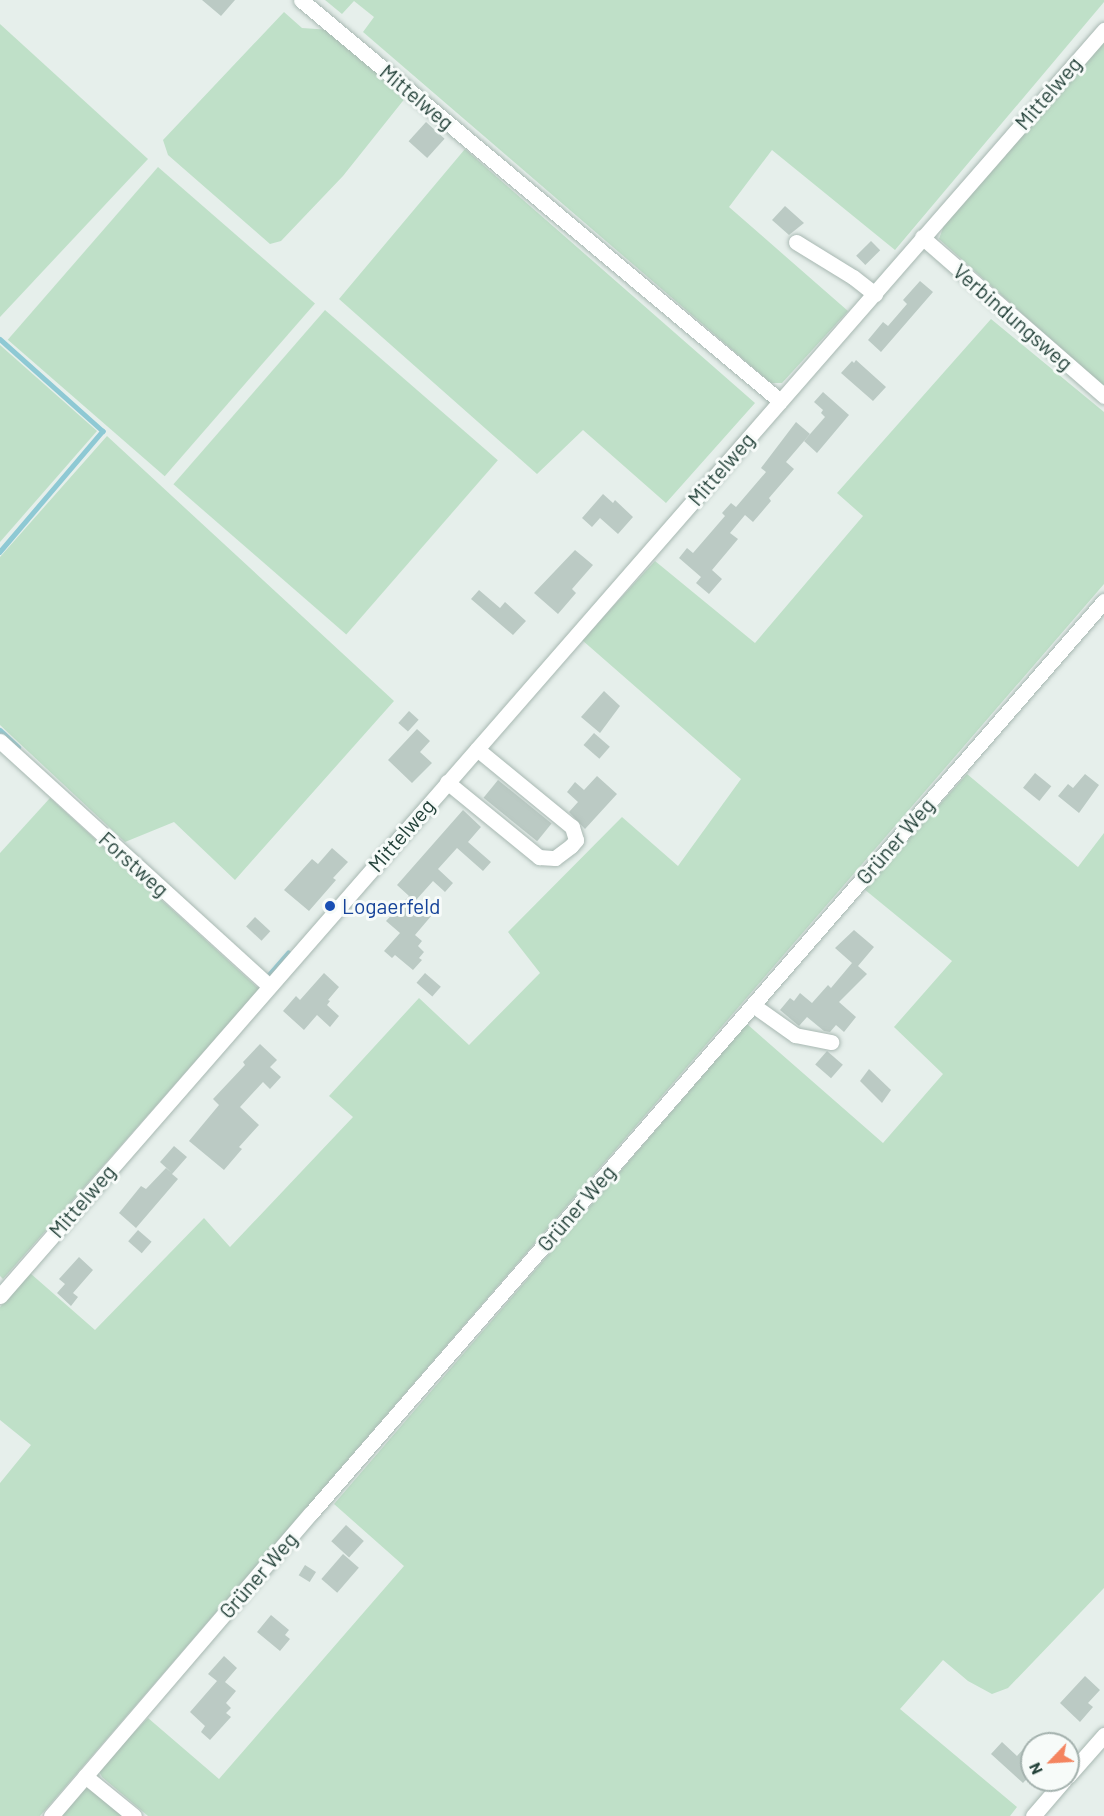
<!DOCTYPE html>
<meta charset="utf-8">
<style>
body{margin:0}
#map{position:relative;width:1104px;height:1816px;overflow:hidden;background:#e6efeb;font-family:Barlow,sans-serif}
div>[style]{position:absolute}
.green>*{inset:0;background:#bfe0c8;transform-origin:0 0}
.stream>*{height:4.5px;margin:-2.25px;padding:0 2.25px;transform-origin:2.25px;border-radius:2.25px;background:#8ec9d4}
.building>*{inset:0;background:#bbcac4;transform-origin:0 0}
.roads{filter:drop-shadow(0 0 2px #a8b8b2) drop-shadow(0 0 2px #a8b8b2)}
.minor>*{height:15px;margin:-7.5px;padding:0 7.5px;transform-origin:7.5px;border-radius:7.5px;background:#fff}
.dots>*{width:16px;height:16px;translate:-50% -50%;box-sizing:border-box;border:3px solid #f7fbf9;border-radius:50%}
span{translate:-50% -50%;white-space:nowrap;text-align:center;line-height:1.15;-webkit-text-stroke:6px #f7fbf9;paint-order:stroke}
.street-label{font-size:21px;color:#24423a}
.transit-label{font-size:21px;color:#164399}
.left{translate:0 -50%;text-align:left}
.north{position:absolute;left:1020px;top:1732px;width:60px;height:60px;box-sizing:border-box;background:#f7fbf9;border:2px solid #a3b1ad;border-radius:50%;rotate:245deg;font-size:16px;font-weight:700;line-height:24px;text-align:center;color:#24423a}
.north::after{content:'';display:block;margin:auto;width:21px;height:27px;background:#f4845f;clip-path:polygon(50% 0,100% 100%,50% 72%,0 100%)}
</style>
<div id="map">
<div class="green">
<i style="clip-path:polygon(325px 0,1104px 0,1104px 2px,895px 250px,772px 150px,729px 207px,848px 311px,782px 383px,771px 383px,363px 32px,374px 17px,354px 1px,342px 14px)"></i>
<i style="clip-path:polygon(284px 12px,302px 28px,331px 30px,406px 97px,343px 176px,281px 241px,270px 244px,168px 155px,163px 140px)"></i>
<i style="clip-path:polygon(0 24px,148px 159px,0 317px)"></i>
<i style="clip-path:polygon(1104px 41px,1104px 387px,939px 239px,944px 225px)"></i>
<i style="clip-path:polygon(465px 149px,755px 403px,666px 503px,583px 430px,537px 474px,339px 299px)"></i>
<i style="left:158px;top:167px;width:208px;height:229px;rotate:41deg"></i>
<i style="left:325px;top:310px;width:229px;height:231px;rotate:41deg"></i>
<i style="clip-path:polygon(991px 319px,1104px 412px,1104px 584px,40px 1816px,0 1816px,0 1483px,31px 1445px,0 1420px,0 1307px,30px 1273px,95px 1330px,204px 1218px,230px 1247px,353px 1117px,329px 1096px,419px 998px,469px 1045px,540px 973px,508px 932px,622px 817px,678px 866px,741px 779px,582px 640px,655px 561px,755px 643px,863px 516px,837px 493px)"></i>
<i style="clip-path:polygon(0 345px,97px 431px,0 542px)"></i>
<i style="clip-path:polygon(107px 436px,394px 701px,235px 880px,174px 822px,125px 842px,0 725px,0 557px)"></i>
<i style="clip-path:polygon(967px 774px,1078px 867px,1104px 833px,1104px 1588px,1008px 1688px,992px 1694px,968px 1681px,943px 1660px,900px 1709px,1017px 1807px,1010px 1816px,148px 1816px,102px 1777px,99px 1771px,103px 1764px,148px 1718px,219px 1779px,404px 1566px,334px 1504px,747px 1024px,883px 1143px,943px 1074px,894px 1027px,952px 961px,864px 889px)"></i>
<i style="clip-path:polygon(50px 798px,259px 989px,3px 1279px,0 1276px,0 853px)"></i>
<i style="clip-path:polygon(93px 1787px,126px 1816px,62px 1816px,85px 1789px)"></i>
</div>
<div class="stream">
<i style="left:0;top:339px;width:138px;rotate:41.8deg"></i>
<i style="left:103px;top:431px;width:159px;rotate:130.4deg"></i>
<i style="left:0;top:730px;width:25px;rotate:43deg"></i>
<i style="left:264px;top:975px;width:4px;rotate:34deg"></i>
<i style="left:267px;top:977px;width:32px;rotate:-49deg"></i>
</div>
<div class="building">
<i style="clip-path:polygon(202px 0,235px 0,221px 16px)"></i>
<i style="left:426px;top:122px;width:25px;height:26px;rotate:42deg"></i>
<i style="clip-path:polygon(785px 206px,804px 223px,789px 235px,772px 220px)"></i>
<i style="left:871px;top:241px;width:13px;height:21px;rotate:45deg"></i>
<i style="clip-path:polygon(920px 281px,933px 292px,881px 352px,868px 340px,883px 322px,888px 326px,907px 304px,903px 300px)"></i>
<i style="clip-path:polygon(856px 360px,886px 387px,873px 401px,841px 373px,852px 361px,854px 363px)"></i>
<i style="clip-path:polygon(823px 392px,849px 415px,817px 453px,804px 441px,825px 417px,821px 413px,823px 410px,814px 402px)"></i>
<i style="clip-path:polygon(796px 422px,810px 434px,786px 462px,794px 469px,769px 498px,771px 501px,753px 522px,745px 515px,730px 533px,738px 539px,712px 570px,722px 579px,709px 594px,696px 583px,701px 577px,679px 558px,687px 548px,693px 553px,725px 516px,722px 513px,731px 503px,736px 507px,766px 472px,761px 468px)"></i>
<i style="clip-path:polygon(603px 494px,613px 503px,615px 500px,633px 517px,618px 534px,600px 518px,592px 527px,582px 518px)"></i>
<i style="clip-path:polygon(575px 550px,593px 565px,572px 589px,576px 593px,558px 614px,534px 593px)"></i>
<i style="clip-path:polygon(479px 590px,500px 608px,505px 602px,526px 621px,513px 635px,471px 599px)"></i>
<i style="clip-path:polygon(604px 691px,620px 706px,600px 733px,581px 717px)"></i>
<i style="left:409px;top:711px;width:13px;height:16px;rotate:42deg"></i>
<i style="clip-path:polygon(417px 729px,430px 741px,420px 752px,432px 763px,412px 783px,388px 760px)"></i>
<i style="left:594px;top:733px;width:21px;height:16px;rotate:41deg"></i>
<i style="left:1035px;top:773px;width:21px;height:19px;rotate:39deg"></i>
<i style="clip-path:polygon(1085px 774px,1099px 785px,1079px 813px,1058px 796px,1068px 784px,1073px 788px)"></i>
<i style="clip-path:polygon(597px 776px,617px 794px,585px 829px,569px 812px,578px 802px,567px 792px,575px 782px,584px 790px)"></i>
<i style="left:498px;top:780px;width:69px;height:23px;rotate:39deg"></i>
<i style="clip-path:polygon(463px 810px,481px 827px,468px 842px,491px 862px,483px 871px,457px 848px,438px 869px,453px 883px,445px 892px,433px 881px,416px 900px,432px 915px,415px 935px,422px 941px,418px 946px,424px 952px,419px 958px,422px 960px,413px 970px,395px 955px,392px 958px,384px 951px,400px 933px,386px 921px,409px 896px,397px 885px)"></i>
<i style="clip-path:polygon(332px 848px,348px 862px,333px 878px,336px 880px,309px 911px,284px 890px,312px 859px,318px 864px)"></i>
<i style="left:255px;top:917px;width:21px;height:13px;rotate:43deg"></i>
<i style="clip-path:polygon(854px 930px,874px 947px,858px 966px,867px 974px,839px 1002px,856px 1017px,844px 1032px,836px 1025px,830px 1032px,824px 1031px,807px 1017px,799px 1026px,780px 1010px,790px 998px,794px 1001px,800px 993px,812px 1003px,828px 985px,831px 988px,852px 963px,835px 948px)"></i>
<i style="clip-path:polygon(324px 973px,339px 987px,328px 1000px,330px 1001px,327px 1005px,339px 1016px,330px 1027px,317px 1015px,304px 1030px,283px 1011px,296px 996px,300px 1000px)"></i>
<i style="left:425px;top:973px;width:21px;height:13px;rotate:41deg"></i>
<i style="clip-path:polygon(260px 1044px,277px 1060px,270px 1067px,281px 1077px,270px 1089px,263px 1082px,240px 1107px,259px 1125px,239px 1147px,242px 1149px,224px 1170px,189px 1141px,219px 1105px,213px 1099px,245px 1065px,243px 1062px)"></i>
<i style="left:827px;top:1051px;width:21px;height:18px;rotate:41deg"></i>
<i style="clip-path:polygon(869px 1069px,891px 1090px,882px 1103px,860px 1081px)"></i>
<i style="clip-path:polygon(174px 1146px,187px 1157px,172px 1174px,178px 1179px,136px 1228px,119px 1213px,141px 1186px,146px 1189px,166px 1168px,172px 1173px,160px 1162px)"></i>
<i style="left:138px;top:1230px;width:18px;height:15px;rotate:41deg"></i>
<i style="clip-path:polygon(79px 1257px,93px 1270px,73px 1293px,78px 1297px,71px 1306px,57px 1293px,65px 1284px,59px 1279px)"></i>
<i style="left:346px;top:1525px;width:24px;height:22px;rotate:42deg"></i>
<i style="left:343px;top:1554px;width:21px;height:33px;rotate:41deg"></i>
<i style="left:305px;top:1565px;width:13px;height:12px;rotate:32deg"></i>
<i style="clip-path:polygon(271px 1615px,289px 1630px,285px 1635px,290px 1639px,280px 1651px,257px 1632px)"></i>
<i style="clip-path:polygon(224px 1656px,237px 1668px,225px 1682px,236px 1691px,226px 1703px,231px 1708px,226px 1713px,231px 1717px,210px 1740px,201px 1732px,205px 1726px,190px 1712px,217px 1681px,208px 1674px)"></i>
<i style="clip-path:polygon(1085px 1676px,1100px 1690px,1088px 1703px,1093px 1707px,1080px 1722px,1060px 1703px)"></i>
<i style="clip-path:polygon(1032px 1739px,1032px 1773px,1023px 1783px,991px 1754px,1002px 1742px,1017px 1756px)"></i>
</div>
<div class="roads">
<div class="minor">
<i style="left:301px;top:0;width:625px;rotate:39.93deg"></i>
<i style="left:922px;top:237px;width:242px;rotate:41.1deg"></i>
<i style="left:796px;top:242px;width:67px;rotate:31.6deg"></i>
<i style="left:853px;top:277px;width:28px;rotate:38deg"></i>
<i style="left:0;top:741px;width:364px;rotate:42.3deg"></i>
<i style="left:447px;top:782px;width:119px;rotate:39.2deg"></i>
<i style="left:539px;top:857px;width:16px;rotate:4deg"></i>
<i style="left:555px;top:858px;width:20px;rotate:-37deg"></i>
<i style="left:571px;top:846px;width:8px;rotate:-50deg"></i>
<i style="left:576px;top:840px;width:14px;rotate:-107deg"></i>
<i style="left:572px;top:827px;width:123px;rotate:-140.6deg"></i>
<i style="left:753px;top:1005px;width:52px;rotate:35.5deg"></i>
<i style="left:795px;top:1035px;width:37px;rotate:11deg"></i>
<i style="left:0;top:1296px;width:1680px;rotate:-48.91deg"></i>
<i style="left:85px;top:1776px;width:63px;rotate:39.2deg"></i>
<i style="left:1068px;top:1776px;width:55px;rotate:-48.7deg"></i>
<i style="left:51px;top:1816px;width:399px;rotate:-49.4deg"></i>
<i style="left:311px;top:1513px;width:1209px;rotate:-48.99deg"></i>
<i style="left:1033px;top:1816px;width:48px;rotate:-49.3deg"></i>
</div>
</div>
<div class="dots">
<i style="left:330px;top:906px;background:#1a4fb4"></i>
</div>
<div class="street-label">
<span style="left:1048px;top:93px;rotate:-49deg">Mittelweg</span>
<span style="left:417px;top:97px;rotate:40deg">Mittelweg</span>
<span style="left:1013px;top:317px;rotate:41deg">Verbindungsweg</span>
<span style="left:721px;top:469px;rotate:-49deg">Mittelweg</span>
<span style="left:401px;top:835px;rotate:-49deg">Mittelweg</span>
<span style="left:895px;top:841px;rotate:-49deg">Grüner Weg</span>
<span style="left:134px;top:864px;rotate:42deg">Forstweg</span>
<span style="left:82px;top:1201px;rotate:-49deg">Mittelweg</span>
<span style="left:576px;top:1208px;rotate:-49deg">Grüner Weg</span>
<span style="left:258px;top:1575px;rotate:-49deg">Grüner Weg</span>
</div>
<div class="transit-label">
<span class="left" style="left:342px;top:906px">Logaerfeld</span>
</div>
<div class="north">N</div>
</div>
